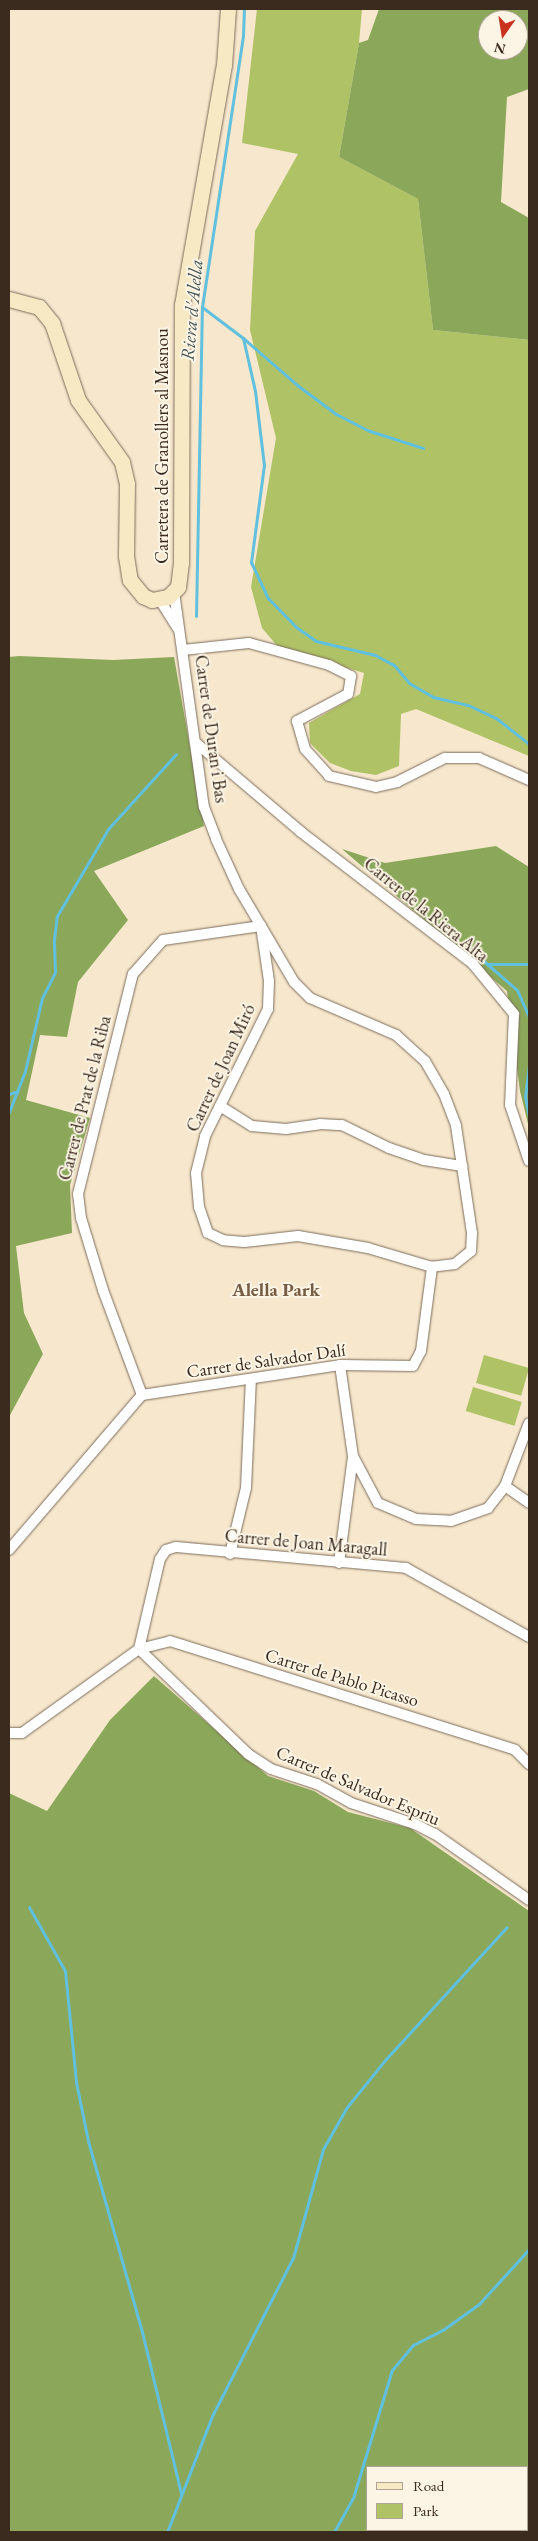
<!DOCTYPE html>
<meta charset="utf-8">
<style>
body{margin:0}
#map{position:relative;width:538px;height:2541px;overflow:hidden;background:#f6e7cd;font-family:"EB Garamond",serif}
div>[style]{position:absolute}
.green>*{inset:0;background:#afc265;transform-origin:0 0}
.forest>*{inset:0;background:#8ba85a}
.stream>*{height:3px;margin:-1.5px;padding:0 1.5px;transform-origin:1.5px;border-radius:1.5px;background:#60c0de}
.roads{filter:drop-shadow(0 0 1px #7c6c5b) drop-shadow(0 0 1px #7c6c5b)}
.minor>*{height:10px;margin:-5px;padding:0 5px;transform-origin:5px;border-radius:5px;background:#fff}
.secondary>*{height:15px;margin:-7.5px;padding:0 7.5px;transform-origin:7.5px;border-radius:7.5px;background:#f7e9c3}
span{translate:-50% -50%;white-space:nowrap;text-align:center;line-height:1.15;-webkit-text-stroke:4px #fcf5e5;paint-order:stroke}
.street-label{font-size:18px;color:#3b2a1e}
.water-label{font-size:19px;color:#465758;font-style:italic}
.neighbourhood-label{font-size:19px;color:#755c44;font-weight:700}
.frame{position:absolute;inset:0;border:10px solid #3b2a1e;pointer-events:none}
.legend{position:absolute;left:366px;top:2466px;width:162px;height:65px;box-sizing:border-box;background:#fcf5e5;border:1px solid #afa495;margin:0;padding:6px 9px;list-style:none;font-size:15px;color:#3b2a1e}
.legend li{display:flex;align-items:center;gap:10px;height:25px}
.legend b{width:25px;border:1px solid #afa495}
.north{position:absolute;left:478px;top:10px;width:50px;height:50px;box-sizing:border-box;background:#fcf5e5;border:1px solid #afa495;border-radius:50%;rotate:193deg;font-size:14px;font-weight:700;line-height:20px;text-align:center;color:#3b2a1e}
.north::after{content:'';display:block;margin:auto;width:18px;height:22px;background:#c8321e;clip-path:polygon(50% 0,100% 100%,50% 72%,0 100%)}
</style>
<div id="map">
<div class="green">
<i style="clip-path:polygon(257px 9px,362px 9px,359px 43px,339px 157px,418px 199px,433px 330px,529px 340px,529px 756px,416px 709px,401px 714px,399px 766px,376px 775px,351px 771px,330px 763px,310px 743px,309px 723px,360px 694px,364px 673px,278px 647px,262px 628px,251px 587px,276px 438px,250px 330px,255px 231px,298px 154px,242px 143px)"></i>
<i style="left:484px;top:1355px;width:47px;height:29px;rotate:16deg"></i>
<i style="left:473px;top:1387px;width:51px;height:25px;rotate:17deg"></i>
</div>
<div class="forest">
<i style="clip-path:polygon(evenodd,379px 9px,529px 9px,529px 89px,507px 97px,501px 202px,529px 218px,529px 340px,433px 330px,418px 199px,339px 157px,359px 43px,368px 40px,379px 9px,488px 20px,518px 20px,518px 50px,488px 50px,488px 20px)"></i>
<i style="clip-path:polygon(19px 656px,113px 660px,174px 657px,204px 826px,94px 871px,128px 920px,78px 982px,67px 1037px,40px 1035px,26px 1100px,90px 1118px,70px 1185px,72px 1233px,16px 1246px,24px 1313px,43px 1354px,9px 1417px,9px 657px)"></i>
<i style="clip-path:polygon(496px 846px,529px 867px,529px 1128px,520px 1091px,507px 991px,342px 849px,385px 863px)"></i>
<i style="clip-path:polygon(evenodd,154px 1676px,268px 1776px,314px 1791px,348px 1812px,410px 1828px,529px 1911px,529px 2532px,9px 2532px,9px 1793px,47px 1811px,110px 1720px,154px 1676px,367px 2467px,527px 2467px,527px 2530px,367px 2530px,367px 2467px)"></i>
</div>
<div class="stream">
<i style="left:202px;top:307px;width:51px;rotate:37.1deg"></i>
<i style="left:243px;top:338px;width:54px;rotate:77.2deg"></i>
<i style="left:255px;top:391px;width:75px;rotate:83.1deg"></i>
<i style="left:264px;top:465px;width:98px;rotate:97.6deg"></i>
<i style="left:251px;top:562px;width:40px;rotate:65deg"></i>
<i style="left:268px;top:598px;width:40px;rotate:46deg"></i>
<i style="left:296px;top:627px;width:24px;rotate:35deg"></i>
<i style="left:316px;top:641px;width:61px;rotate:13.3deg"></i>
<i style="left:375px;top:655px;width:21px;rotate:28deg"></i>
<i style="left:394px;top:665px;width:23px;rotate:50deg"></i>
<i style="left:409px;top:683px;width:28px;rotate:30deg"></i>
<i style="left:433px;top:697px;width:36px;rotate:13deg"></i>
<i style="left:468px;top:705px;width:31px;rotate:25deg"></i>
<i style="left:496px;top:718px;width:42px;rotate:38.2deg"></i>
<i style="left:243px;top:338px;width:72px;rotate:41deg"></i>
<i style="left:297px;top:385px;width:49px;rotate:36.6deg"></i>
<i style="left:336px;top:414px;width:38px;rotate:27deg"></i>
<i style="left:370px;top:431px;width:56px;rotate:17.8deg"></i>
<i style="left:196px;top:616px;width:309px;rotate:-88.9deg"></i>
<i style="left:202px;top:307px;width:274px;rotate:-81.4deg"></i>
<i style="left:243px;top:36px;width:27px;rotate:-88deg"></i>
<i style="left:478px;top:956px;width:52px;rotate:41.1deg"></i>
<i style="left:517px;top:990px;width:30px;rotate:66deg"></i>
<i style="left:487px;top:964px;width:42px"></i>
<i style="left:529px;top:1065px;width:31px;rotate:97deg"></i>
<i style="left:525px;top:1096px;width:20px;rotate:79deg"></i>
<i style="left:9px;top:1094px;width:9px;rotate:-18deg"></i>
<i style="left:9px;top:1112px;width:44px;rotate:-68.7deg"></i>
<i style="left:25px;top:1071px;width:75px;rotate:-76.9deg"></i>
<i style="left:42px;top:998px;width:29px;rotate:-63deg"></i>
<i style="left:55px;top:972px;width:33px;rotate:-92deg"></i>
<i style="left:54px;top:939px;width:23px;rotate:-83deg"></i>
<i style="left:57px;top:916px;width:101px;rotate:-59.6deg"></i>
<i style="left:108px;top:829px;width:101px;rotate:-47.8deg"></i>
<i style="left:29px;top:1907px;width:73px;rotate:60.6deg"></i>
<i style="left:65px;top:1971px;width:112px;rotate:84.3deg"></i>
<i style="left:76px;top:2082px;width:60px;rotate:78.5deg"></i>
<i style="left:88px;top:2141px;width:198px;rotate:74.2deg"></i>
<i style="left:142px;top:2332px;width:166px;rotate:76.4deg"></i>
<i style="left:527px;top:2490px;width:2px;rotate:-27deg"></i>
<i style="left:167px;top:2532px;width:124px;rotate:-68.8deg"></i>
<i style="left:212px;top:2416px;width:178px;rotate:-62.9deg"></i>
<i style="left:293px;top:2258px;width:113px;rotate:-74.6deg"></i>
<i style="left:323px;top:2149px;width:48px;rotate:-60.3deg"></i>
<i style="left:347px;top:2107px;width:60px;rotate:-51deg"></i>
<i style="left:385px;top:2060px;width:180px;rotate:-47.5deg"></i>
<i style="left:334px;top:2532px;width:39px;rotate:-61deg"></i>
<i style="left:353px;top:2498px;width:134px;rotate:-73.1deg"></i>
<i style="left:392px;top:2370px;width:33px;rotate:-50deg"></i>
<i style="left:413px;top:2345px;width:35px;rotate:-27deg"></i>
<i style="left:444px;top:2329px;width:43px;rotate:-35.5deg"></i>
<i style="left:479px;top:2304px;width:74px;rotate:-47.7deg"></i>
<i style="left:460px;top:2532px;width:4px;rotate:-27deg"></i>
</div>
<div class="roads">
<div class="minor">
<i style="left:174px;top:592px;width:217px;rotate:82.1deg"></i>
<i style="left:204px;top:807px;width:34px;rotate:69deg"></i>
<i style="left:216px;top:839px;width:55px;rotate:65.3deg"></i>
<i style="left:239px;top:889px;width:43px;rotate:59.3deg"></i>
<i style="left:261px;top:926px;width:65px;rotate:59.5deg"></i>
<i style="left:294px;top:982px;width:23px;rotate:45deg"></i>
<i style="left:310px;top:998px;width:94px;rotate:23.3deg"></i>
<i style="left:396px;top:1035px;width:39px;rotate:42deg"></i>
<i style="left:425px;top:1061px;width:38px;rotate:60deg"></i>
<i style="left:444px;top:1094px;width:34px;rotate:69deg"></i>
<i style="left:456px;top:1126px;width:108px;rotate:81.5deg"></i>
<i style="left:472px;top:1233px;width:18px;rotate:93deg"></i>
<i style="left:471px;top:1251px;width:21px;rotate:141deg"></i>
<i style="left:455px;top:1264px;width:23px;rotate:173deg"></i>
<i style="left:432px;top:1267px;width:67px;rotate:-163.5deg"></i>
<i style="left:368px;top:1248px;width:71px;rotate:-170.3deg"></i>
<i style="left:298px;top:1236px;width:54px;rotate:173.7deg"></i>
<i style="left:244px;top:1242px;width:21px;rotate:-175deg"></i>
<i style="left:223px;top:1240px;width:17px;rotate:-155deg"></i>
<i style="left:208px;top:1233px;width:28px;rotate:-109deg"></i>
<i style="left:199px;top:1207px;width:34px;rotate:-95deg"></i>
<i style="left:196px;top:1173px;width:38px;rotate:-76deg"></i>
<i style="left:205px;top:1136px;width:142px;rotate:-63.6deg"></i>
<i style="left:268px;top:1009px;width:28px;rotate:-88deg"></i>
<i style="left:269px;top:981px;width:56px;rotate:-98.3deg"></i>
<i style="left:160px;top:600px;width:34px;rotate:58deg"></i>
<i style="left:183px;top:650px;width:66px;rotate:-6.1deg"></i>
<i style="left:249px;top:643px;width:83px;rotate:15.4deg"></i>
<i style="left:329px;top:665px;width:25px;rotate:27deg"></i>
<i style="left:351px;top:676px;width:18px;rotate:99deg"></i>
<i style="left:348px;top:694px;width:58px;rotate:152.1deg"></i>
<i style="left:297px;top:721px;width:29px;rotate:74deg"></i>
<i style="left:305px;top:749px;width:36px;rotate:48deg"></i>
<i style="left:329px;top:776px;width:48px;rotate:13.2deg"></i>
<i style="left:376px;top:787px;width:22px;rotate:-13deg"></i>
<i style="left:397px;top:782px;width:54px;rotate:-26.6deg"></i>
<i style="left:445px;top:758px;width:34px"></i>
<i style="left:479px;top:758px;width:55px;rotate:23.7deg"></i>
<i style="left:195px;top:742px;width:139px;rotate:40.3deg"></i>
<i style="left:301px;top:832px;width:217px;rotate:37.5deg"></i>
<i style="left:473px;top:964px;width:65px;rotate:50.6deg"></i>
<i style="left:514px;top:1014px;width:91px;rotate:92.5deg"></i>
<i style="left:510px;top:1105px;width:59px;rotate:71.3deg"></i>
<i style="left:220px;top:1106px;width:38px;rotate:32deg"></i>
<i style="left:252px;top:1126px;width:34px;rotate:5deg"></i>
<i style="left:286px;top:1129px;width:34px;rotate:-8deg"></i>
<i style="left:320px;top:1124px;width:22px;rotate:3deg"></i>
<i style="left:342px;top:1125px;width:52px;rotate:26.1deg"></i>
<i style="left:389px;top:1148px;width:37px;rotate:19deg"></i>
<i style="left:424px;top:1160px;width:39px;rotate:9deg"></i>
<i style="left:340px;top:1365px;width:92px;rotate:81.9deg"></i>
<i style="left:353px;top:1456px;width:53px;rotate:62deg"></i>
<i style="left:378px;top:1503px;width:41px;rotate:22.8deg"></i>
<i style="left:416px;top:1519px;width:35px;rotate:3deg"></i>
<i style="left:451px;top:1521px;width:39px;rotate:-19deg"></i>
<i style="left:488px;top:1508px;width:28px;rotate:-52deg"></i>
<i style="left:505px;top:1486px;width:67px;rotate:-69.1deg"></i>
<i style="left:142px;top:1395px;width:112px;rotate:-110.4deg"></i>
<i style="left:103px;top:1290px;width:75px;rotate:-107deg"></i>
<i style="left:81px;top:1218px;width:24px;rotate:-97deg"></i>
<i style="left:78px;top:1194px;width:227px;rotate:-76deg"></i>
<i style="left:133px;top:974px;width:45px;rotate:-48.6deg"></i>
<i style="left:163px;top:940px;width:99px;rotate:-8.1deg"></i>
<i style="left:142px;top:1395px;width:200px;rotate:-8.6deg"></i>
<i style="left:340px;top:1365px;width:73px;rotate:0.8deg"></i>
<i style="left:413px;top:1366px;width:17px;rotate:-62deg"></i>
<i style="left:421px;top:1351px;width:85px;rotate:-82.5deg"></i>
<i style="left:505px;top:1486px;width:29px;rotate:35deg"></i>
<i style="left:9px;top:1550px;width:204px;rotate:-49.4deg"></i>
<i style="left:230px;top:1554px;width:68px;rotate:-76.4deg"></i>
<i style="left:246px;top:1488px;width:109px;rotate:-87.4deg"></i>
<i style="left:339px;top:1563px;width:108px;rotate:-82.5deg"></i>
<i style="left:139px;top:1649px;width:92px;rotate:-76.9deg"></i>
<i style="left:160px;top:1559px;width:11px;rotate:-56deg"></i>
<i style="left:166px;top:1550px;width:10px;rotate:-17deg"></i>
<i style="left:176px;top:1547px;width:231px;rotate:5.2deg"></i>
<i style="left:406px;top:1568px;width:141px;rotate:29.3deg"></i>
<i style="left:139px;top:1649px;width:151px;rotate:43.9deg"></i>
<i style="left:248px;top:1754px;width:27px;rotate:33deg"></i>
<i style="left:271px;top:1769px;width:48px;rotate:18.1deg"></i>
<i style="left:317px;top:1784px;width:39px;rotate:29deg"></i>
<i style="left:351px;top:1803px;width:67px;rotate:18.2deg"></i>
<i style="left:415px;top:1824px;width:22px;rotate:27deg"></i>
<i style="left:435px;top:1834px;width:115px;rotate:35.1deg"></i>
<i style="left:9px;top:1733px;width:13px"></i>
<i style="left:22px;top:1733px;width:144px;rotate:-35.7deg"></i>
<i style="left:139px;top:1649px;width:32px;rotate:-14deg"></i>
<i style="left:170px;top:1641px;width:362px;rotate:17.5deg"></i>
<i style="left:515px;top:1750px;width:20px;rotate:45deg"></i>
</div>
<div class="secondary">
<i style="left:9px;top:299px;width:31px;rotate:15deg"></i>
<i style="left:39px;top:307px;width:21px;rotate:51deg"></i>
<i style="left:52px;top:323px;width:81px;rotate:71.3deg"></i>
<i style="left:78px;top:400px;width:76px;rotate:54.6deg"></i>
<i style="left:122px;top:462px;width:23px;rotate:77deg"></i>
<i style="left:127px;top:484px;width:72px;rotate:90.8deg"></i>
<i style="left:126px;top:556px;width:24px;rotate:81deg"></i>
<i style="left:130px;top:580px;width:21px;rotate:51deg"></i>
<i style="left:143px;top:596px;width:10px;rotate:24deg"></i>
<i style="left:152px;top:600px;width:16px;rotate:-11deg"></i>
<i style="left:168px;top:597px;width:14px;rotate:-45deg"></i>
<i style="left:178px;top:587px;width:24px;rotate:-83deg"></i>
<i style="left:181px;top:563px;width:258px;rotate:-89.8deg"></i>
<i style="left:182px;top:305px;width:244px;rotate:-80.1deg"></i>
<i style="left:224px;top:65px;width:56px;rotate:-85.9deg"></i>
</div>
</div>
<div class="street-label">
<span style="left:162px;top:446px;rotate:-90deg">Carretera de Granollers al Masnou</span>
<span style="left:211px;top:729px;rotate:82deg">Carrer de Duran i Bas</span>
<span style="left:426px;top:910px;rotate:39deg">Carrer de la Riera Alta</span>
<span style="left:221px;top:1068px;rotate:-65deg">Carrer de Joan Miró</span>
<span style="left:85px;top:1098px;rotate:-76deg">Carrer de Prat de la Riba</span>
<span style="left:266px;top:1361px;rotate:-8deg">Carrer de Salvador Dalí</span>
<span style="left:306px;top:1543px;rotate:5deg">Carrer de Joan Maragall</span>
<span style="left:342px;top:1678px;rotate:17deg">Carrer de Pablo Picasso</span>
<span style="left:358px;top:1786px;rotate:23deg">Carrer de Salvador Espriu</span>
</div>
<div class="water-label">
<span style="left:192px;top:310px;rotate:-85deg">Riera d'Alella</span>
</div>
<div class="neighbourhood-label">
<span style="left:276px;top:1290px">Alella Park</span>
</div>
<div class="frame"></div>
<ul class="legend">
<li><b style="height:6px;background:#f7e9c3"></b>Road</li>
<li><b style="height:14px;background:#afc265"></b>Park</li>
</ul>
<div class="north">N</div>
</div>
